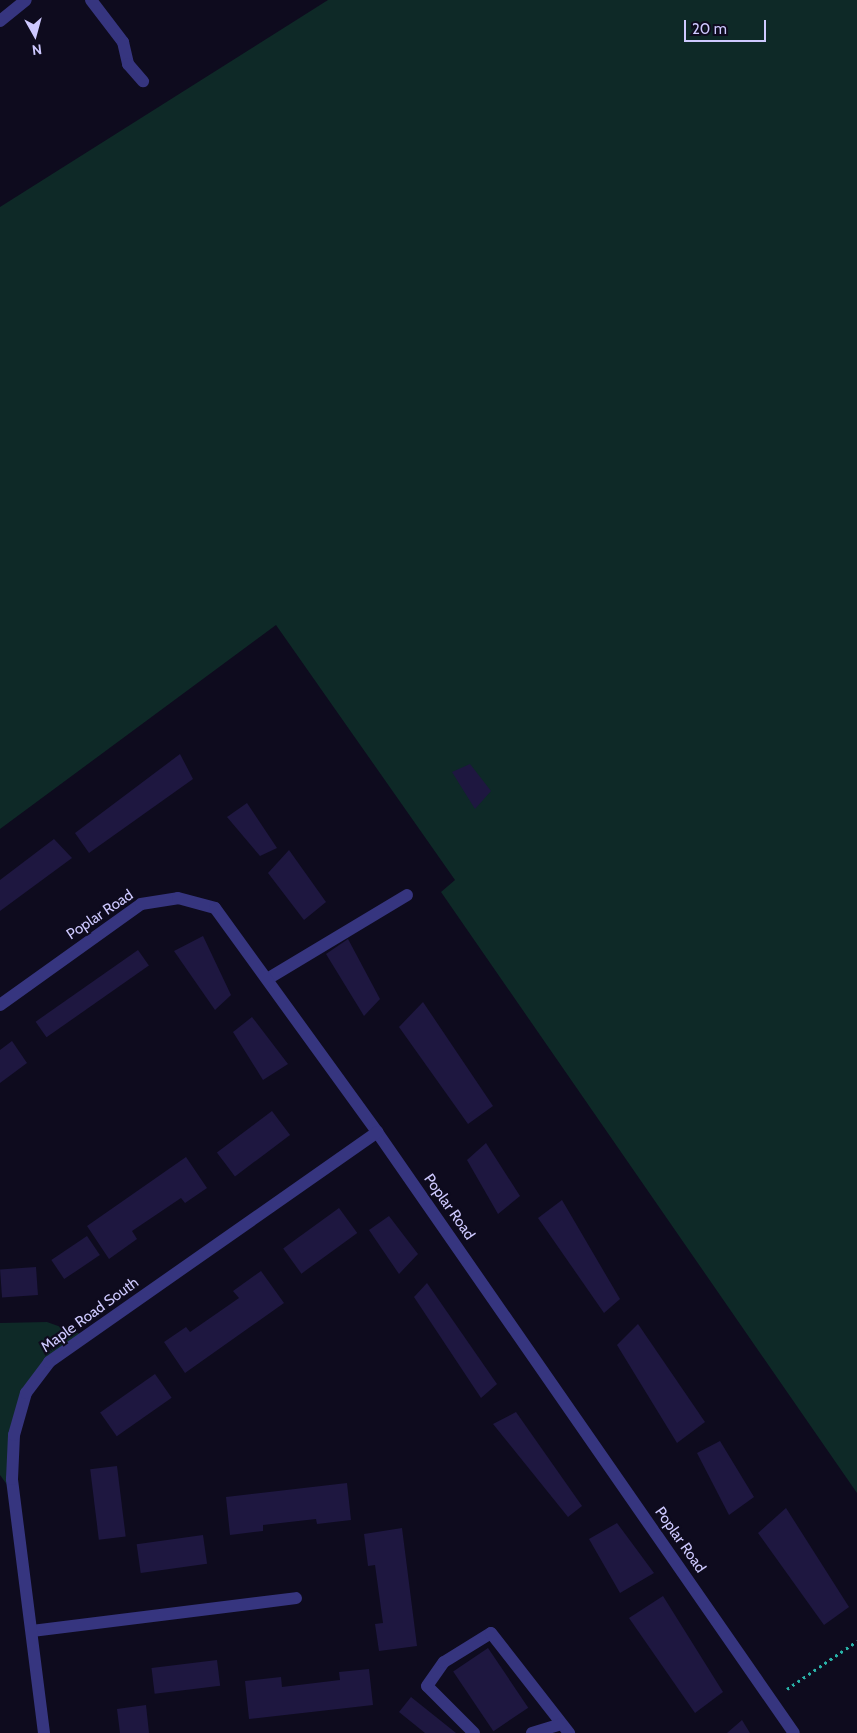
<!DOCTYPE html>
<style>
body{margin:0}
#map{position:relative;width:857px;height:1733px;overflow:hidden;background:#0e0b1e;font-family:Cabin,sans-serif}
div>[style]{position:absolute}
.green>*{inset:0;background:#0e2927}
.building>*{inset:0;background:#1e1740;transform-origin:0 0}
.path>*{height:3px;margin-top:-1.5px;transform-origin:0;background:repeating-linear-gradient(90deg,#29b3a8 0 2.5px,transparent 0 6.5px)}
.service>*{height:12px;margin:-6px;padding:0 6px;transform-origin:6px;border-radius:6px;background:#36357f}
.minor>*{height:12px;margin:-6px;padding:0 6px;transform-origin:6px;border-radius:6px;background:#36357f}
span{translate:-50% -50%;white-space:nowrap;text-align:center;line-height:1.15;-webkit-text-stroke:4.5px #0e0b1e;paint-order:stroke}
.street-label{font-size:15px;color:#cec9ff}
.north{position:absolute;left:10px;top:10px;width:50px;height:50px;-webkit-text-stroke:4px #0e0b1e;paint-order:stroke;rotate:173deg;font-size:14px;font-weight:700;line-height:20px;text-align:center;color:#cec9ff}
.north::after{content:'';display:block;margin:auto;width:18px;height:22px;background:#cec9ff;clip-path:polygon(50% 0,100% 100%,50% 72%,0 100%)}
.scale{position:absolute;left:684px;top:20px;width:82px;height:22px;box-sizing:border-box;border:2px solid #cec9ff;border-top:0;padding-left:6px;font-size:15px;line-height:18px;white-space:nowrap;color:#cec9ff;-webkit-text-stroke:4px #0e0b1e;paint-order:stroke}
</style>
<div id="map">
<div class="green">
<i style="clip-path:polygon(328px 0,857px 0,857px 1493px,441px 892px,455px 880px,276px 625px,0 829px,0 207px)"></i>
<i style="clip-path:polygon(47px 1322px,86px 1336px,49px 1362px,26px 1393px,14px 1435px,13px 1493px,0 1475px,0 1323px)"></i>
</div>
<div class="building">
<i style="clip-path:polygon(180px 754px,193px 779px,89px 853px,75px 833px)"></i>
<i style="clip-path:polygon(470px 764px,491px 791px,475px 809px,452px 772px)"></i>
<i style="clip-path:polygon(247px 803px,277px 848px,260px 856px,227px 817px)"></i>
<i style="clip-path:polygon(54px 839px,72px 858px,0 911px,0 880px)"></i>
<i style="clip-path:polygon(289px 850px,326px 902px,304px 920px,268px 873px)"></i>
<i style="clip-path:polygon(203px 936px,231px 995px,215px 1010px,174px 951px)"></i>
<i style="clip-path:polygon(348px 939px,380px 999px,364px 1016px,326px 954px)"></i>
<i style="left:138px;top:950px;width:19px;height:125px;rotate:55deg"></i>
<i style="clip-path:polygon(423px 1002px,493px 1106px,468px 1124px,399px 1027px)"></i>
<i style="clip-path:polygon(252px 1017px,288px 1064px,263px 1080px,233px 1032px)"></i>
<i style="clip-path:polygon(12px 1041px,27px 1063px,0 1083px,0 1050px)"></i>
<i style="left:272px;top:1111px;width:30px;height:69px;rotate:53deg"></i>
<i style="clip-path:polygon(486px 1143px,520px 1196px,498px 1214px,467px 1160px)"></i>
<i style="clip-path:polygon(186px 1157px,207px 1188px,185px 1203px,181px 1198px,132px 1231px,137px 1239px,109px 1259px,87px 1226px)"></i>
<i style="clip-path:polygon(562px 1200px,620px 1299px,604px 1313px,538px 1218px)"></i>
<i style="left:339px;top:1208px;width:31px;height:69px;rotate:54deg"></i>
<i style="clip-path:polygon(389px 1216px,418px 1254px,399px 1274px,369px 1230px)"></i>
<i style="left:87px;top:1236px;width:23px;height:43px;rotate:56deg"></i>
<i style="left:36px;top:1267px;width:28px;height:36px;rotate:86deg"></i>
<i style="clip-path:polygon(261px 1271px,284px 1303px,185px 1373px,164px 1342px,186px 1327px,190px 1332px,239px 1298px,233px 1291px)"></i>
<i style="clip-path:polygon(427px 1283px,497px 1384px,481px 1398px,414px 1297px)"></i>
<i style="clip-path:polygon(638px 1324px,705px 1422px,677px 1443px,617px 1345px)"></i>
<i style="left:155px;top:1374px;width:29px;height:67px;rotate:55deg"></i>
<i style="clip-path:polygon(516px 1412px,582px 1506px,568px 1517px,493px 1424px)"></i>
<i style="clip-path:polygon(720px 1441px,754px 1497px,729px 1515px,697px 1453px)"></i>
<i style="left:117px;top:1466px;width:71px;height:27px;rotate:83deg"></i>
<i style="clip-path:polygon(347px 1483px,351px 1520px,317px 1524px,316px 1519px,263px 1525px,263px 1531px,230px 1535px,226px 1497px)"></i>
<i style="clip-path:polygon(786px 1508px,849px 1607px,824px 1625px,758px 1533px)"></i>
<i style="clip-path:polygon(617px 1523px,654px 1573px,620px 1593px,589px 1539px)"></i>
<i style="clip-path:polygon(402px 1528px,417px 1646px,379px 1651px,375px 1624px,383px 1623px,375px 1565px,368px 1566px,364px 1534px)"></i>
<i style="left:203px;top:1535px;width:29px;height:67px;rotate:82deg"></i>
<i style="clip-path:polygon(663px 1596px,723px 1692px,695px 1713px,629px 1618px)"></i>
<i style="left:488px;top:1648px;width:72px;height:42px;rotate:56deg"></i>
<i style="left:217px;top:1660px;width:26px;height:66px;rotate:83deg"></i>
<i style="clip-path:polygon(369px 1669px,373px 1705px,249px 1719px,245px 1681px,281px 1677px,282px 1687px,340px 1680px,339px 1672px)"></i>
<i style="clip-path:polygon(411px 1697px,456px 1733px,425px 1733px,399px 1712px)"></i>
<i style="clip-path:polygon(146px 1705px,149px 1733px,120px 1733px,117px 1709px)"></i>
<i style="clip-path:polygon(742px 1720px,750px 1733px,727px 1733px)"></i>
</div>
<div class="path">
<i style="left:787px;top:1689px;width:85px;rotate:-34.4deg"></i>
</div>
<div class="service">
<i style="left:91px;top:0;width:53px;rotate:52.7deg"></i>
<i style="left:123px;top:42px;width:23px;rotate:77deg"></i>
<i style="left:128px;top:64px;width:23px;rotate:49deg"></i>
<i style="left:269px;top:978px;width:161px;rotate:-31deg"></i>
<i style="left:474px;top:1733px;width:66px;rotate:-135deg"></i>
<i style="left:427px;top:1686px;width:29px;rotate:-55deg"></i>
<i style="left:444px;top:1662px;width:55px;rotate:-31.7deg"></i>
<i style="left:491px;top:1633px;width:127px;rotate:52deg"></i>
<i style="left:532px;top:1733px;width:30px;rotate:-17deg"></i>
</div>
<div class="minor">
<i style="left:0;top:21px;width:33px;rotate:-39deg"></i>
<i style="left:0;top:1005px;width:173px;rotate:-35.6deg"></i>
<i style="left:141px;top:904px;width:37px;rotate:-9deg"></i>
<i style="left:178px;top:898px;width:38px;rotate:15deg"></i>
<i style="left:215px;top:908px;width:276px;rotate:54.1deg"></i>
<i style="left:377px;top:1132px;width:731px;rotate:55.25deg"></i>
<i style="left:32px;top:1631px;width:266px;rotate:-7.1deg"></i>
<i style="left:44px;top:1733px;width:256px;rotate:-97.2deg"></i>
<i style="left:12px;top:1479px;width:44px;rotate:-87.4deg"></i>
<i style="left:14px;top:1435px;width:44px;rotate:-74.1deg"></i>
<i style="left:26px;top:1393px;width:39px;rotate:-53deg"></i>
<i style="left:49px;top:1362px;width:401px;rotate:-35deg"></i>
</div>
<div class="street-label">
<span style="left:100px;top:915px;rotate:-34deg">Poplar Road</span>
<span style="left:449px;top:1207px;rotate:55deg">Poplar Road</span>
<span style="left:90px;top:1315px;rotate:-36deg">Maple Road South</span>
<span style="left:680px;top:1540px;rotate:55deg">Poplar Road</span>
</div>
<div class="north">N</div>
<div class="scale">20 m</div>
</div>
